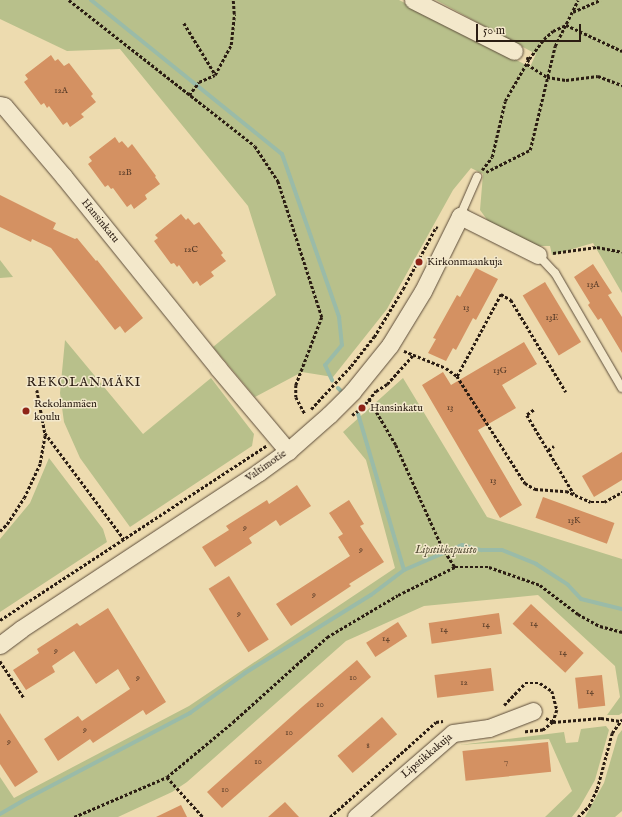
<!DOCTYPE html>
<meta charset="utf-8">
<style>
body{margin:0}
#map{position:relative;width:622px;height:817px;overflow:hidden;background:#eddbaf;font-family:"IM FELL English",serif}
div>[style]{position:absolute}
.green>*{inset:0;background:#b8c08b}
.stream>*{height:4px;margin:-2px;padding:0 2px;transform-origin:2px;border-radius:2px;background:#9abba8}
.building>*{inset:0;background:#d49162;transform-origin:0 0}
.path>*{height:2.5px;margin-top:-1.25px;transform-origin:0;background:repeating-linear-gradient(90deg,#2b1d13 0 3px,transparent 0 5px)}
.roads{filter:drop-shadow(0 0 1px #5c4c3a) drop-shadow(0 0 1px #5c4c3a)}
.service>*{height:8px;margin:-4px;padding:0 4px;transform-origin:4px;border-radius:4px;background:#f3e8cb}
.minor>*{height:17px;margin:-8.5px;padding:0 8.5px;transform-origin:8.5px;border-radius:8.5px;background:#f3e8cb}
.dots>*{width:11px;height:11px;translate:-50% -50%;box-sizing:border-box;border:2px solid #f3e8cb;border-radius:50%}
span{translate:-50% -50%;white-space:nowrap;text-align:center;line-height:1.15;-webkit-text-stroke:3px #f3e8cb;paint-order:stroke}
.number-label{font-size:9px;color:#553a27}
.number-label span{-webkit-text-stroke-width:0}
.street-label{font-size:11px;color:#2b1d13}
.poi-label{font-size:11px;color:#2b1d13}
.left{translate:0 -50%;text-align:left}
.park-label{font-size:11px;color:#554e37;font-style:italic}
.quarter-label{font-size:13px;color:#2b1d13;letter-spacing:1px}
.scale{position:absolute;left:476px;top:24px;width:105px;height:18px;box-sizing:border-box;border:2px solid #2b1d13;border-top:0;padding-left:5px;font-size:12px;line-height:14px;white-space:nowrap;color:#2b1d13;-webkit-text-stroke:3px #f3e8cb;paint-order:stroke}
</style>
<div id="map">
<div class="green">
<i style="clip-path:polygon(0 0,399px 0,530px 67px,536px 54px,436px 0,622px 0,622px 293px,593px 243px,552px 255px,550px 246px,538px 246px,488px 221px,480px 210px,483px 174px,471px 168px,453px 190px,387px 309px,333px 377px,302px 372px,255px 397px,213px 347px,276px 295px,248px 206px,120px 49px,67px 51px,0 19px)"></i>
<i style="clip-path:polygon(0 260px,13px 277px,0 278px)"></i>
<i style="clip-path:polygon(65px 340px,143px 434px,211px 378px,254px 434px,252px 446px,130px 527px,80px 458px,64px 422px,60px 393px)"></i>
<i style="clip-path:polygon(403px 378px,487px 517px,622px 559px,622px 713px,619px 715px,607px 715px,620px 697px,615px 666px,538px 595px,424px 606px,346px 641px,187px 782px,172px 792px,118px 817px,0 817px,0 777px,14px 798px,189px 706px,395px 568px,366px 460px,343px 432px)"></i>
<i style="clip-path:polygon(49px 458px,103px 529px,107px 542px,0 612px,0 539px,30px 503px)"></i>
<i style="clip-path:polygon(606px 726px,609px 730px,595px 780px,579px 808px,572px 817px,545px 817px,572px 791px,549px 739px,459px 745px,564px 732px,566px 743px,578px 742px,581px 729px)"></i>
<i style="clip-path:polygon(622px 730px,622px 811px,615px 817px,585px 817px,604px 783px,618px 735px)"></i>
</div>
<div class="stream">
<i style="left:91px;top:0;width:245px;rotate:38.9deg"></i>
<i style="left:282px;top:154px;width:173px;rotate:70.7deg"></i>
<i style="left:339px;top:317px;width:28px;rotate:84deg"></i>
<i style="left:342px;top:345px;width:26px;rotate:130deg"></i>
<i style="left:325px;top:365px;width:17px;rotate:65deg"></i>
<i style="left:338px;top:388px;width:7px;rotate:45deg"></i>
<i style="left:404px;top:570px;width:63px;rotate:-23.3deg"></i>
<i style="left:462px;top:545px;width:20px;rotate:15deg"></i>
<i style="left:481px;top:550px;width:21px"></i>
<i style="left:502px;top:550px;width:37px;rotate:22deg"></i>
<i style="left:536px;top:564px;width:38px;rotate:33deg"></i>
<i style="left:568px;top:585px;width:19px;rotate:47deg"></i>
<i style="left:581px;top:599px;width:42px;rotate:13.7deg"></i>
<i style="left:0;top:814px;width:32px;rotate:-30deg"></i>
<i style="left:28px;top:798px;width:183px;rotate:-27.7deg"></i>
<i style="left:190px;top:713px;width:68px;rotate:-36deg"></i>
<i style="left:245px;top:673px;width:148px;rotate:-31.8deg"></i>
<i style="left:371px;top:595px;width:41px;rotate:-37.1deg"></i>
<i style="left:404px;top:570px;width:163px;rotate:-106.4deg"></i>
</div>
<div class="building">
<i style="clip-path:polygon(51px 55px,55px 61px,58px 59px,64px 66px,69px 63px,93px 94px,91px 96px,96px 102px,81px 114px,84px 117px,70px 127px,67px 122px,63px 125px,49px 106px,47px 108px,44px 103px,41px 105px,24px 82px,28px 79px,25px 75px)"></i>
<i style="clip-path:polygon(115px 137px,119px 143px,122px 141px,128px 148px,132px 144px,156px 176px,155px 177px,160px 184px,145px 195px,147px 199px,134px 209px,131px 204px,127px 207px,113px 188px,111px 189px,108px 185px,105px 187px,88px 164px,92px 161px,89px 157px)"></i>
<i style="clip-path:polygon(0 195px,56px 223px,53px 229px,75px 239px,77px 238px,96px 261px,97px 260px,143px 318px,125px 333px,120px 326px,115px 330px,51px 248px,32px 239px,31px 242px,0 227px)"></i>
<i style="clip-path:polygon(181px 214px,186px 220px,188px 218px,194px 225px,199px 222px,223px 253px,221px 255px,226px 261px,211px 272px,214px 276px,200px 286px,197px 281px,193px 284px,179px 265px,177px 267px,174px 263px,171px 264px,154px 241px,158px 238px,155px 235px)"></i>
<i style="clip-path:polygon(593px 264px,612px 293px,608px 295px,622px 317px,622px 353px,601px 318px,598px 320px,588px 305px,590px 303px,574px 277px)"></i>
<i style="clip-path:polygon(476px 268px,498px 279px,476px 320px,473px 318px,456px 350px,453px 348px,446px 361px,428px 353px,436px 339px,433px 338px,457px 295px,460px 297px)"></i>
<i style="left:545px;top:282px;width:70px;height:26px;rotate:59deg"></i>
<i style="clip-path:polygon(524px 342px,537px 364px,502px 385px,516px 408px,478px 430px,522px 505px,500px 518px,422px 385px,443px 372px,451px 385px)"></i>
<i style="clip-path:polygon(622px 452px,622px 480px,594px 497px,582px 476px)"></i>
<i style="clip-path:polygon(297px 485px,311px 506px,280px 526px,276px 520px,249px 538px,252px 543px,215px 567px,202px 547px,229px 530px,226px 526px,267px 500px,269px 504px)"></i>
<i style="left:543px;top:497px;width:76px;height:22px;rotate:20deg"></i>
<i style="clip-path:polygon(349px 500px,364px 524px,360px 526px,384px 562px,349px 584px,351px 586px,291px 626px,276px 604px,350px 556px,338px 537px,343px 534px,329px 513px)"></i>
<i style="left:229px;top:576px;width:75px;height:24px;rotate:58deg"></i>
<i style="left:531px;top:604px;width:72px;height:27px;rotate:43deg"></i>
<i style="clip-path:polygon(108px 608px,166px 702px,146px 715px,143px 710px,93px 743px,90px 739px,58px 761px,44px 739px,78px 716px,82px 721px,130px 689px,118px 669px,96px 684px,74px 651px,52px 666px,55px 672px,26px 690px,13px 670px,39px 653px,37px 649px,77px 623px,80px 626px)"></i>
<i style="left:499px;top:613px;width:21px;height:71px;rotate:82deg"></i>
<i style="left:398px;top:622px;width:17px;height:38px;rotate:57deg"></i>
<i style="clip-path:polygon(357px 660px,371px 677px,222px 808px,207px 792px,302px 707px)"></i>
<i style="left:491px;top:668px;width:23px;height:57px;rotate:83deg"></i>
<i style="left:602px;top:675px;width:31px;height:27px;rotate:84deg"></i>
<i style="clip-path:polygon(0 713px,38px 772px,15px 787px,0 764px)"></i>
<i style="left:382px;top:717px;width:23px;height:59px;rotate:49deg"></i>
<i style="left:548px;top:742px;width:30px;height:86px;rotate:84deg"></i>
<i style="clip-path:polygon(285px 802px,299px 817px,268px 817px)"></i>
<i style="clip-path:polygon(181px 805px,187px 817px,156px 817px)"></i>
</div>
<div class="path">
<i style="left:69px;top:0;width:236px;rotate:38.1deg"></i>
<i style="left:255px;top:146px;width:42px;rotate:56.7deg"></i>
<i style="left:278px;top:181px;width:143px;rotate:72.1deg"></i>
<i style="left:322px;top:317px;width:73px;rotate:110.9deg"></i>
<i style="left:296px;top:385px;width:12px;rotate:90deg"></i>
<i style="left:296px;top:397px;width:19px;rotate:62deg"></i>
<i style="left:573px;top:12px;width:30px;rotate:-24deg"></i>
<i style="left:184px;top:23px;width:60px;rotate:58.7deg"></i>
<i style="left:529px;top:59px;width:25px;rotate:-53deg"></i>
<i style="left:544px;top:39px;width:12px;rotate:-42deg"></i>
<i style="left:553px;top:31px;width:14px;rotate:-25deg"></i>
<i style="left:566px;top:25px;width:62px;rotate:24.9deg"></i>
<i style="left:527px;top:64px;width:24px;rotate:33deg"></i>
<i style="left:547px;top:77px;width:19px;rotate:9deg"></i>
<i style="left:566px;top:80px;width:32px;rotate:-7deg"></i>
<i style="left:598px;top:76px;width:26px;rotate:21deg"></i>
<i style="left:189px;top:95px;width:16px;rotate:-52deg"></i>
<i style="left:199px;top:82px;width:17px;rotate:-24deg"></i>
<i style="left:215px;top:75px;width:34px;rotate:-62deg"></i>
<i style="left:231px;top:45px;width:31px;rotate:-84deg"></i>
<i style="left:234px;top:14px;width:14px;rotate:-94deg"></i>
<i style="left:482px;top:170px;width:16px;rotate:-52deg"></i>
<i style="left:492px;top:157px;width:57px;rotate:-76.9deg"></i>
<i style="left:505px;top:101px;width:48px;rotate:-60.3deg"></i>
<i style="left:529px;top:59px;width:3px;rotate:-162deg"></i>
<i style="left:486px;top:172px;width:49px;rotate:-26.6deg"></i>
<i style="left:530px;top:150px;width:107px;rotate:-76.5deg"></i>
<i style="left:555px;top:46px;width:51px;rotate:-63.4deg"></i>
<i style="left:553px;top:253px;width:44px;rotate:-7.8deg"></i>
<i style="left:597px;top:247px;width:25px;rotate:11deg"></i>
<i style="left:404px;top:351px;width:45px;rotate:22deg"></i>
<i style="left:446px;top:368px;width:14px;rotate:36deg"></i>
<i style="left:457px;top:376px;width:127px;rotate:57.6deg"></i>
<i style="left:525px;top:483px;width:12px;rotate:31deg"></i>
<i style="left:535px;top:489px;width:31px;rotate:4deg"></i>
<i style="left:566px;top:491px;width:27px;rotate:24deg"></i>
<i style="left:591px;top:502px;width:13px"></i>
<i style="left:604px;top:502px;width:21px;rotate:-29deg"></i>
<i style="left:457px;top:376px;width:93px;rotate:-61.8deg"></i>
<i style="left:501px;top:294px;width:12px;rotate:31deg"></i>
<i style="left:511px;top:300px;width:107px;rotate:59.1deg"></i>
<i style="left:37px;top:390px;width:44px;rotate:79.5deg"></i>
<i style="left:45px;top:433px;width:132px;rotate:53.3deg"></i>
<i style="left:369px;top:399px;width:53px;rotate:59.6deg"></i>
<i style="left:396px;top:445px;width:112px;rotate:65.7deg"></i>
<i style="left:442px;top:547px;width:24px;rotate:57deg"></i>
<i style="left:311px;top:409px;width:59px;rotate:-47.1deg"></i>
<i style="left:351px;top:366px;width:37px;rotate:-52deg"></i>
<i style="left:374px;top:337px;width:56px;rotate:-58.9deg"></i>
<i style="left:403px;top:289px;width:70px;rotate:-62deg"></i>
<i style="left:436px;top:227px;width:2px;rotate:27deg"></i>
<i style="left:534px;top:410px;width:9px;rotate:144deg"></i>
<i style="left:527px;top:415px;width:92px;rotate:59.3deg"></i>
<i style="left:352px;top:415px;width:12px;rotate:-35deg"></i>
<i style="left:362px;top:408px;width:22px;rotate:-51deg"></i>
<i style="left:376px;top:391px;width:13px;rotate:-32deg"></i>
<i style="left:387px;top:384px;width:39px;rotate:-48deg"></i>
<i style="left:548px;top:450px;width:7px;rotate:-34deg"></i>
<i style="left:0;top:531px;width:10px;rotate:-45deg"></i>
<i style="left:7px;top:524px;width:31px;rotate:-57deg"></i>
<i style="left:24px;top:498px;width:38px;rotate:-65deg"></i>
<i style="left:40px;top:463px;width:29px;rotate:-80deg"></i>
<i style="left:0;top:620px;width:318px;rotate:-33.2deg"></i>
<i style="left:0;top:661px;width:44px;rotate:57deg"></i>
<i style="left:504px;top:705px;width:30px;rotate:-46deg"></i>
<i style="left:525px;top:683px;width:15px"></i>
<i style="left:540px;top:683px;width:14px;rotate:34deg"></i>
<i style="left:552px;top:691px;width:20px;rotate:75deg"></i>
<i style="left:557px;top:710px;width:13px;rotate:108deg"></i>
<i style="left:553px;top:722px;width:13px;rotate:141deg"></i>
<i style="left:543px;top:730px;width:20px;rotate:174deg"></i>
<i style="left:546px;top:718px;width:8px;rotate:30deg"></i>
<i style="left:553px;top:722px;width:48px;rotate:-4.8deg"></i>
<i style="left:601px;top:718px;width:19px;rotate:9deg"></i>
<i style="left:167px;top:777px;width:54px;rotate:48deg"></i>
<i style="left:74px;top:817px;width:101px;rotate:-23.3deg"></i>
<i style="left:167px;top:777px;width:86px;rotate:-39.8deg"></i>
<i style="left:233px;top:722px;width:127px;rotate:-42.1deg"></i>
<i style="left:327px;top:637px;width:82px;rotate:-30.6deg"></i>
<i style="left:398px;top:595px;width:64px;rotate:-26.2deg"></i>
<i style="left:455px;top:567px;width:34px"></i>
<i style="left:489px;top:567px;width:54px;rotate:19.4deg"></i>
<i style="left:540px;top:585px;width:48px;rotate:37.3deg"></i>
<i style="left:578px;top:614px;width:25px;rotate:29deg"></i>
<i style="left:600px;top:626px;width:23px;rotate:15deg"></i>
<i style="left:330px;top:817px;width:142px;rotate:-41.9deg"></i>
<i style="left:436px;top:722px;width:7px;rotate:-8deg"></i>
<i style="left:578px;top:817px;width:16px;rotate:-45deg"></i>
<i style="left:589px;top:806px;width:19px;rotate:-65deg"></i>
<i style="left:597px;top:789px;width:58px;rotate:-75deg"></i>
<i style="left:612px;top:733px;width:17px;rotate:-54deg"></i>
</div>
<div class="roads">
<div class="service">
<i style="left:460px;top:216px;width:43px;rotate:-66.4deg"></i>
<i style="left:538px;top:255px;width:25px;rotate:47deg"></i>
<i style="left:555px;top:273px;width:133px;rotate:59.8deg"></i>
</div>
<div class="minor">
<i style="left:413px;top:0;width:113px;rotate:26.8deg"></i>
<i style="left:0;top:105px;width:4px;rotate:14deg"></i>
<i style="left:4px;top:106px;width:93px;rotate:49.8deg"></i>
<i style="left:64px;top:177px;width:245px;rotate:51.1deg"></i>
<i style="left:218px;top:368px;width:109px;rotate:49.9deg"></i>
<i style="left:0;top:645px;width:26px;rotate:-37deg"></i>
<i style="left:21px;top:629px;width:285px;rotate:-33.4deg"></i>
<i style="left:259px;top:472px;width:36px;rotate:-36deg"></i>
<i style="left:288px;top:451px;width:55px;rotate:-41.3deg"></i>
<i style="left:329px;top:415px;width:33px;rotate:-45deg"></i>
<i style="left:352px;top:392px;width:60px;rotate:-51deg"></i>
<i style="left:390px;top:345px;width:63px;rotate:-58.6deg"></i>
<i style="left:423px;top:291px;width:84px;rotate:-63.7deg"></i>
<i style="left:460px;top:216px;width:87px;rotate:26.6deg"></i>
<i style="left:356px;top:817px;width:128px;rotate:-40.9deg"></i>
<i style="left:453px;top:733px;width:36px;rotate:-8deg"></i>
<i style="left:489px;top:728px;width:47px;rotate:-21.1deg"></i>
</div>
</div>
<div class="dots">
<i style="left:419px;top:262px;background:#8f2418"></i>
<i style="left:362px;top:408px;background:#8f2418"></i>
<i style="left:26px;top:411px;background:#8f2418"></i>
</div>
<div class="number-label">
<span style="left:61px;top:91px">12A</span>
<span style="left:125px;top:173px">12B</span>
<span style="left:191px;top:250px">12C</span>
<span style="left:593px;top:285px">13A</span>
<span style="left:466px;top:308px">13</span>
<span style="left:552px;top:318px">13E</span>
<span style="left:500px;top:371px">13G</span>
<span style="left:450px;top:408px">13</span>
<span style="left:493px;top:481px">13</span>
<span style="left:574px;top:521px">13K</span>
<span style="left:245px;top:528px">9</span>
<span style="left:361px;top:550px">9</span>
<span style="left:314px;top:595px">9</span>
<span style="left:239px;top:614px">9</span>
<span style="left:534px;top:624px">14</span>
<span style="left:486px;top:625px">14</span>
<span style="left:444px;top:630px">14</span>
<span style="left:386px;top:639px">14</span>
<span style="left:56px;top:651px">9</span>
<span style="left:563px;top:653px">14</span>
<span style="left:138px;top:678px">9</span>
<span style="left:353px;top:678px">10</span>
<span style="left:464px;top:683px">12</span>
<span style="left:590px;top:692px">14</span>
<span style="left:320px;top:705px">10</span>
<span style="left:85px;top:730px">9</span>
<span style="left:289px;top:733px">10</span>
<span style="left:9px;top:742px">9</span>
<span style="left:368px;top:746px">8</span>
<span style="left:258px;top:762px">10</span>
<span style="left:506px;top:762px">7</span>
<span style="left:225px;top:790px">10</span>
</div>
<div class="street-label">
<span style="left:100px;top:221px;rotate:51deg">Hansinkatu</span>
<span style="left:266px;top:466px;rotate:-35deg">Valtimotie</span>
<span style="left:427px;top:756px;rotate:-40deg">Lipstikkakuja</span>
</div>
<div class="poi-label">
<span class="left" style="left:427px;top:262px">Kirkonmaankuja</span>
<span class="left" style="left:34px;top:411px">Rekolanmäen<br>koulu</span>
<span class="left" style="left:370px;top:408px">Hansinkatu</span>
</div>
<div class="park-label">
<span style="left:446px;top:550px">Lipstikkapuisto</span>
</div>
<div class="quarter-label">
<span style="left:84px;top:383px">REKOLANMÄKI</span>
</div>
<div class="scale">50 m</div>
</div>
